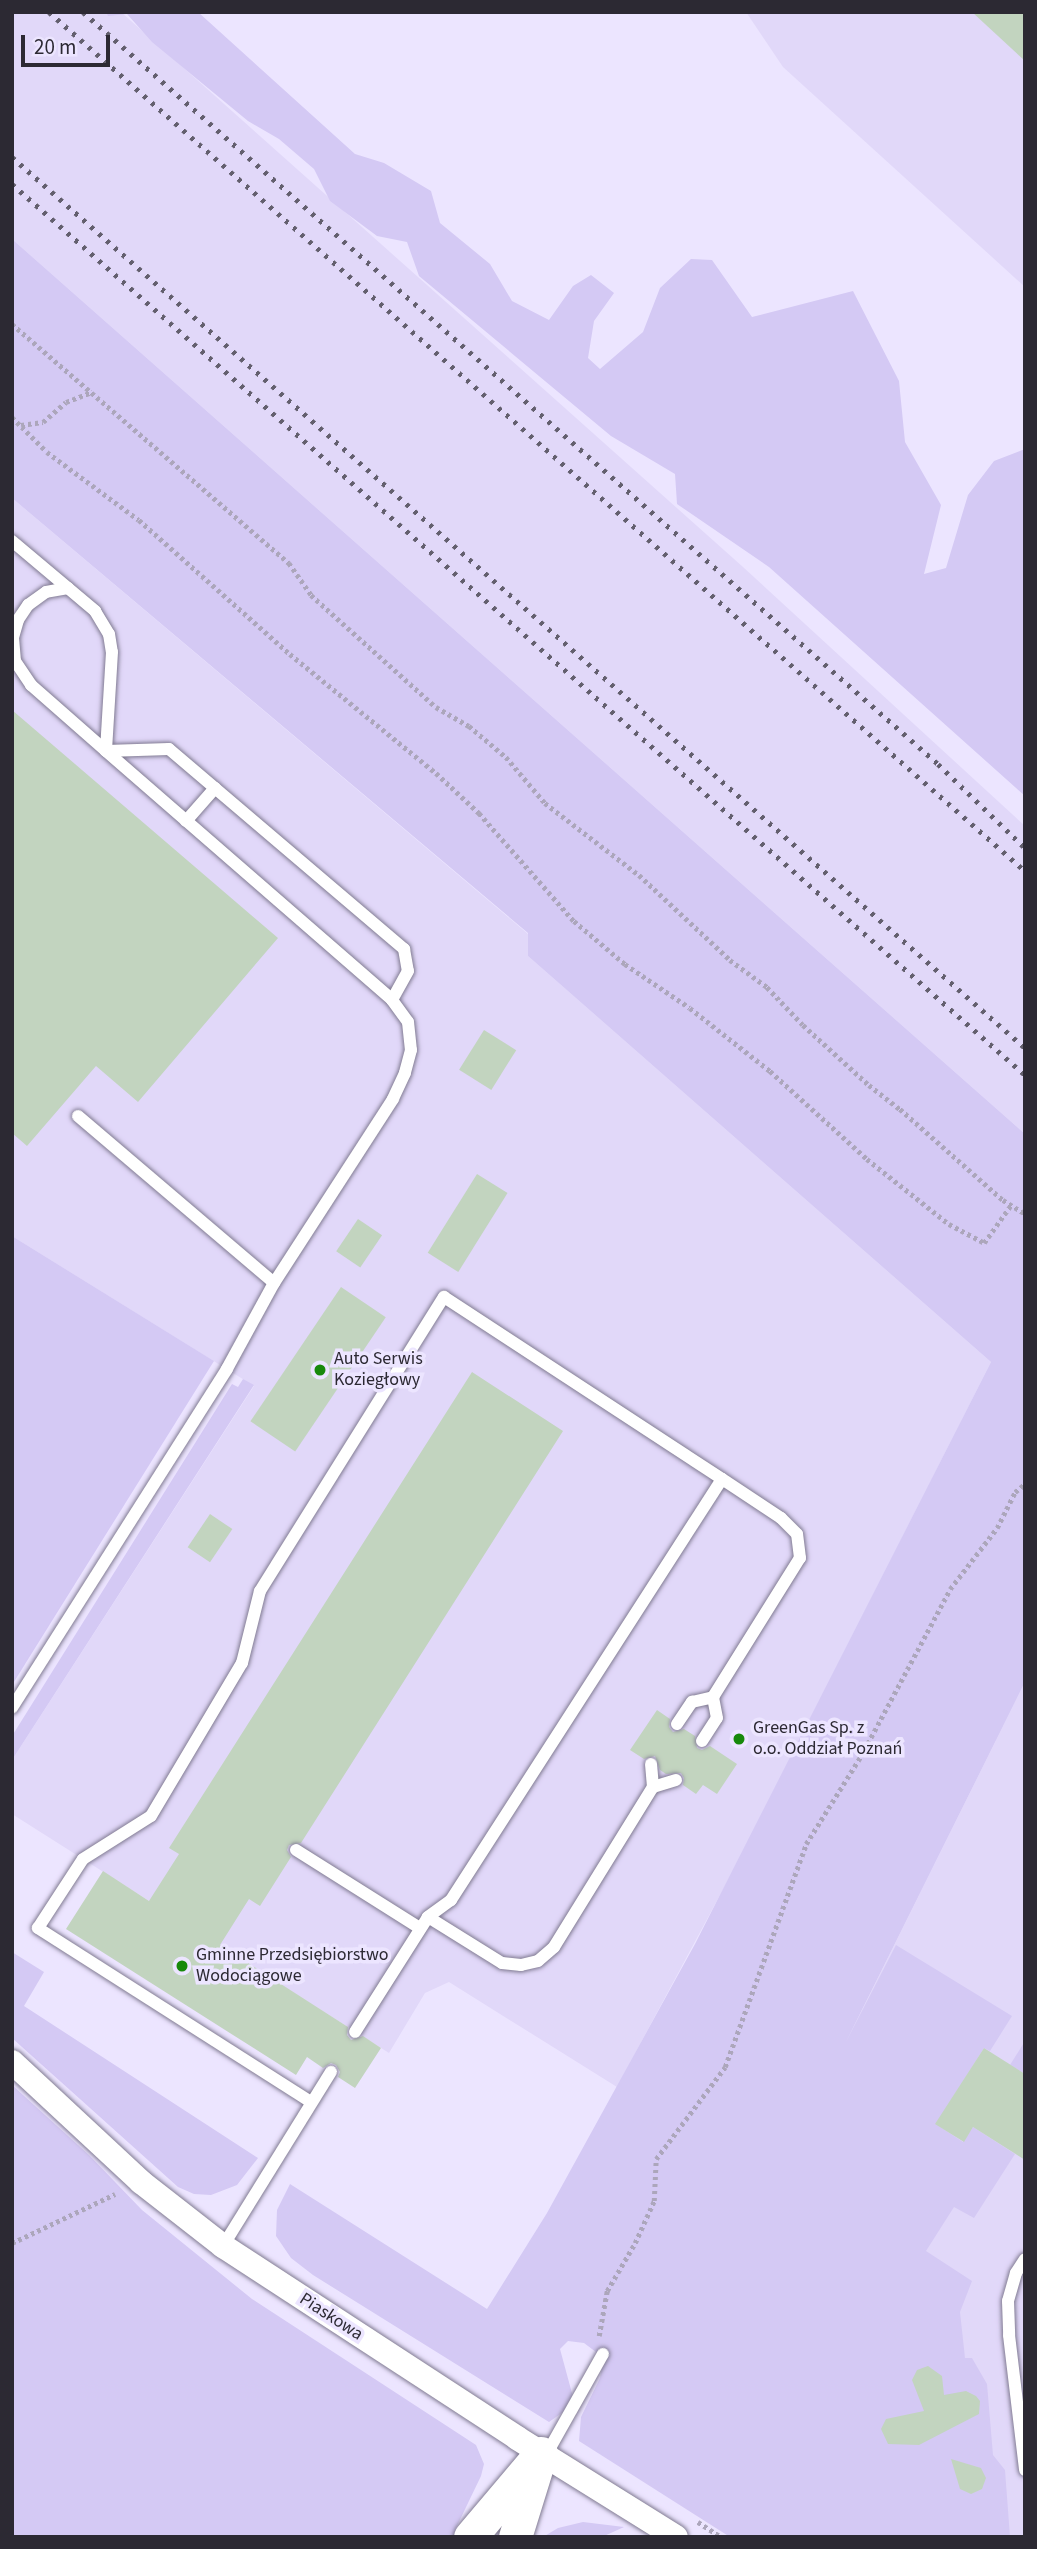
<!DOCTYPE html>
<meta charset="utf-8">
<style>
body{margin:0}
#map{position:relative;width:1037px;height:2549px;overflow:hidden;background:#ece5ff;font-family:"Source Sans 3",sans-serif}
div>[style]{position:absolute}
.built>*{inset:0;background:#e1d8f9}
.green>*{inset:0;background:#d4c9f4}
.building>*{inset:0;background:#c2d4bf;transform-origin:0 0}
.path>*{height:4.5px;margin-top:-2.25px;transform-origin:0;background:repeating-linear-gradient(90deg,#aca6bb 0 3.5px,transparent 0 7px)}
.roads{filter:drop-shadow(0 0 2px #817b92) drop-shadow(0 0 2px #817b92)}
.lane>*{height:12px;margin:-6px;padding:0 6px;transform-origin:6px;border-radius:6px;background:#fff}
.street>*{height:24px;margin:-12px;padding:0 12px;transform-origin:12px;border-radius:12px;background:#fff}
.secondary>*{height:33px;margin:-16.5px;padding:0 16.5px;transform-origin:16.5px;border-radius:16.5px;background:#fff}
.rail>*{height:5px;margin-top:-2.5px;transform-origin:0;background:repeating-linear-gradient(90deg,#635f6e 0 3.5px,transparent 0 10.5px)}
.dots>*{width:19px;height:19px;translate:-50% -50%;box-sizing:border-box;border:4px solid #ece5ff;border-radius:50%}
span{translate:-50% -50%;white-space:nowrap;text-align:center;line-height:1.15;-webkit-text-stroke:7px #ece5ff;paint-order:stroke}
.poi-label{font-size:18px;color:#2c2933}
.left{translate:0 -50%;text-align:left}
.street-label{font-size:18px;color:#2c2933}
.frame{position:absolute;inset:0;border:14px solid #2c2933;pointer-events:none}
.scale{position:absolute;left:21px;top:35px;width:89px;height:32px;box-sizing:border-box;border:4px solid #2c2933;border-top:0;padding-left:9px;font-size:21px;line-height:24px;white-space:nowrap;color:#2c2933;-webkit-text-stroke:5px #ece5ff;paint-order:stroke}
</style>
<div id="map">
<div class="built">
<i style="clip-path:polygon(12px 12px,121px 12px,743px 567px,1025px 826px,1025px 1134px,12px 239px)"></i>
<i style="clip-path:polygon(746px 12px,1025px 12px,1025px 287px,783px 67px)"></i>
<i style="clip-path:polygon(12px 498px,528px 934px,528px 956px,991px 1362px,735px 1867px,617px 2087px,449px 1982px,425px 1993px,389px 2053px,12px 1814px,12px 1760px,254px 1386px,12px 1236px)"></i>
<i style="clip-path:polygon(1025px 1682px,1025px 2537px,828px 2537px,704px 2328px)"></i>
</div>
<div class="green">
<i style="clip-path:polygon(106px 12px,198px 12px,355px 154px,384px 163px,431px 191px,440px 223px,490px 264px,512px 301px,549px 320px,573px 286px,591px 275px,614px 293px,594px 321px,588px 358px,600px 369px,643px 332px,660px 288px,691px 259px,712px 260px,752px 317px,853px 291px,899px 381px,905px 442px,941px 505px,924px 574px,946px 568px,968px 495px,994px 461px,1025px 449px,1025px 796px,769px 567px,677px 504px,675px 474px,611px 436px,419px 276px,407px 242px,377px 236px,330px 201px,314px 169px,279px 139px,248px 121px,152px 42px,127px 14px,108px 16px)"></i>
<i style="clip-path:polygon(12px 239px,1025px 1134px,1025px 1682px,846px 2042px,896px 1945px,1012px 2016px,990px 2051px,984px 2048px,936px 2124px,963px 2142px,973px 2127px,1015px 2154px,974px 2218px,954px 2207px,926px 2251px,972px 2281px,960px 2312px,965px 2358px,972px 2358px,987px 2384px,993px 2455px,1005px 2470px,1010px 2537px,730px 2537px,579px 2441px,581px 2417px,600px 2378px,602px 2366px,596px 2352px,584px 2343px,568px 2341px,560px 2349px,573px 2397px,566px 2410px,549px 2422px,313px 2275px,291px 2258px,276px 2236px,277px 2210px,290px 2184px,487px 2309px,547px 2213px,695px 1944px,991px 1362px,528px 956px,528px 933px,12px 498px)"></i>
<i style="clip-path:polygon(12px 1236px,214px 1361px,12px 1685px)"></i>
<i style="clip-path:polygon(243px 1379px,254px 1385px,12px 1760px,12px 1736px,232px 1384px,238px 1387px)"></i>
<i style="clip-path:polygon(12px 1952px,44px 1972px,24px 2006px,258px 2158px,237px 2185px,211px 2195px,194px 2194px,178px 2187px,12px 2038px)"></i>
<i style="clip-path:polygon(1025px 2041px,1025px 2074px,1010px 2065px)"></i>
<i style="clip-path:polygon(12px 2085px,89px 2155px,142px 2210px,252px 2299px,476px 2445px,484px 2464px,481px 2476px,455px 2530px,460px 2537px,12px 2537px)"></i>
<i style="clip-path:polygon(583px 2522px,624px 2527px,602px 2537px,543px 2537px,558px 2528px)"></i>
</div>
<div class="building">
<i style="clip-path:polygon(972px 12px,1025px 12px,1025px 61px)"></i>
<i style="clip-path:polygon(12px 710px,278px 938px,138px 1102px,96px 1066px,27px 1146px,12px 1133px)"></i>
<i style="left:484px;top:1030px;width:38px;height:47px;rotate:32deg"></i>
<i style="left:477px;top:1174px;width:36px;height:93px;rotate:32deg"></i>
<i style="left:358px;top:1219px;width:29px;height:39px;rotate:34deg"></i>
<i style="left:341px;top:1287px;width:54px;height:162px;rotate:34deg"></i>
<i style="clip-path:polygon(472px 1372px,563px 1431px,301px 1843px,289px 1845px,287px 1850px,291px 1857px,260px 1906px,249px 1899px,220px 1945px,348px 2027px,347px 2035px,351px 2040px,363px 2036px,381px 2048px,355px 2088px,338px 2077px,340px 2072px,336px 2065px,331px 2063px,323px 2068px,307px 2057px,296px 2075px,66px 1929px,103px 1871px,149px 1901px,179px 1854px,169px 1848px)"></i>
<i style="left:210px;top:1514px;width:27px;height:40px;rotate:34deg"></i>
<i style="clip-path:polygon(657px 1710px,670px 1719px,669px 1727px,673px 1732px,684px 1729px,695px 1736px,697px 1748px,702px 1750px,710px 1746px,737px 1764px,717px 1794px,703px 1785px,696px 1794px,683px 1785px,684px 1778px,681px 1773px,666px 1774px,660px 1770px,655px 1756px,644px 1759px,630px 1750px)"></i>
<i style="clip-path:polygon(984px 2048px,1025px 2074px,1025px 2160px,973px 2127px,964px 2142px,935px 2124px)"></i>
<i style="clip-path:polygon(928px 2366px,942px 2376px,944px 2395px,966px 2391px,976px 2396px,980px 2401px,979px 2414px,919px 2445px,888px 2444px,881px 2429px,886px 2419px,924px 2411px,912px 2380px,917px 2370px)"></i>
<i style="clip-path:polygon(951px 2459px,981px 2468px,986px 2478px,982px 2489px,971px 2494px,960px 2489px)"></i>
</div>
<div class="path">
<i style="left:12px;top:324px;width:366px;rotate:40.8deg"></i>
<i style="left:289px;top:563px;width:39px;rotate:55deg"></i>
<i style="left:311px;top:595px;width:168px;rotate:41.9deg"></i>
<i style="left:436px;top:707px;width:38px;rotate:30deg"></i>
<i style="left:469px;top:726px;width:48px;rotate:40deg"></i>
<i style="left:506px;top:757px;width:60px;rotate:49.7deg"></i>
<i style="left:545px;top:803px;width:118px;rotate:37.5deg"></i>
<i style="left:639px;top:875px;width:125px;rotate:43deg"></i>
<i style="left:730px;top:960px;width:46px;rotate:36.1deg"></i>
<i style="left:767px;top:987px;width:52px;rotate:46.5deg"></i>
<i style="left:803px;top:1025px;width:89px;rotate:42.3deg"></i>
<i style="left:869px;top:1085px;width:39px;rotate:38deg"></i>
<i style="left:900px;top:1109px;width:137px;rotate:41.5deg"></i>
<i style="left:1003px;top:1200px;width:26px;rotate:32deg"></i>
<i style="left:12px;top:417px;width:49px;rotate:45deg"></i>
<i style="left:47px;top:452px;width:114px;rotate:36.5deg"></i>
<i style="left:139px;top:520px;width:202px;rotate:41.6deg"></i>
<i style="left:290px;top:654px;width:188px;rotate:39.2deg"></i>
<i style="left:436px;top:773px;width:59px;rotate:42.9deg"></i>
<i style="left:479px;top:813px;width:144px;rotate:48.7deg"></i>
<i style="left:574px;top:921px;width:67px;rotate:40.1deg"></i>
<i style="left:625px;top:964px;width:78px;rotate:34.1deg"></i>
<i style="left:690px;top:1008px;width:102px;rotate:38.2deg"></i>
<i style="left:770px;top:1071px;width:131px;rotate:42.2deg"></i>
<i style="left:867px;top:1159px;width:105px;rotate:38.4deg"></i>
<i style="left:949px;top:1224px;width:40px;rotate:28deg"></i>
<i style="left:984px;top:1243px;width:47px;rotate:-54.6deg"></i>
<i style="left:21px;top:425px;width:22px;rotate:-8deg"></i>
<i style="left:43px;top:422px;width:30px;rotate:-41deg"></i>
<i style="left:66px;top:402px;width:28px;rotate:-21deg"></i>
<i style="left:12px;top:2243px;width:114px;rotate:-25.4deg"></i>
<i style="left:599px;top:2336px;width:46px;rotate:-79.9deg"></i>
<i style="left:607px;top:2291px;width:56px;rotate:-59.7deg"></i>
<i style="left:635px;top:2243px;width:46px;rotate:-65.7deg"></i>
<i style="left:654px;top:2201px;width:42px;rotate:-87.3deg"></i>
<i style="left:656px;top:2159px;width:115px;rotate:-53.1deg"></i>
<i style="left:725px;top:2067px;width:237px;rotate:-70deg"></i>
<i style="left:806px;top:1844px;width:104px;rotate:-58deg"></i>
<i style="left:861px;top:1756px;width:189px;rotate:-61.9deg"></i>
<i style="left:950px;top:1589px;width:77px;rotate:-52.4deg"></i>
<i style="left:997px;top:1528px;width:40px;rotate:-63.4deg"></i>
<i style="left:1015px;top:1492px;width:13px;rotate:-39deg"></i>
<i style="left:698px;top:2522px;width:27px;rotate:33deg"></i>
</div>
<div class="roads">
<div class="lane">
<i style="left:12px;top:541px;width:109px;rotate:40.1deg"></i>
<i style="left:95px;top:611px;width:27px;rotate:59deg"></i>
<i style="left:109px;top:634px;width:18px;rotate:81deg"></i>
<i style="left:112px;top:652px;width:99px;rotate:93.5deg"></i>
<i style="left:106px;top:751px;width:379px;rotate:41deg"></i>
<i style="left:392px;top:1000px;width:27px;rotate:54deg"></i>
<i style="left:408px;top:1022px;width:28px;rotate:84deg"></i>
<i style="left:411px;top:1050px;width:24px;rotate:105deg"></i>
<i style="left:405px;top:1073px;width:29px;rotate:115deg"></i>
<i style="left:393px;top:1099px;width:219px;rotate:122.9deg"></i>
<i style="left:274px;top:1283px;width:98px;rotate:118.7deg"></i>
<i style="left:227px;top:1369px;width:401px;rotate:122.4deg"></i>
<i style="left:68px;top:588px;width:22px;rotate:170deg"></i>
<i style="left:46px;top:592px;width:22px;rotate:144deg"></i>
<i style="left:28px;top:605px;width:18px;rotate:124deg"></i>
<i style="left:18px;top:620px;width:19px;rotate:106deg"></i>
<i style="left:13px;top:638px;width:23px;rotate:85deg"></i>
<i style="left:15px;top:661px;width:29px;rotate:56deg"></i>
<i style="left:31px;top:685px;width:100px;rotate:41.3deg"></i>
<i style="left:106px;top:751px;width:63px;rotate:-1.8deg"></i>
<i style="left:169px;top:749px;width:309px;rotate:40.4deg"></i>
<i style="left:404px;top:949px;width:22px;rotate:80deg"></i>
<i style="left:408px;top:971px;width:33px;rotate:119deg"></i>
<i style="left:186px;top:821px;width:44px;rotate:-48.7deg"></i>
<i style="left:78px;top:1116px;width:257px;rotate:40.4deg"></i>
<i style="left:677px;top:1724px;width:27px;rotate:-56deg"></i>
<i style="left:692px;top:1702px;width:22px;rotate:-13deg"></i>
<i style="left:702px;top:1741px;width:27px;rotate:-57deg"></i>
<i style="left:717px;top:1718px;width:21px;rotate:-101deg"></i>
<i style="left:713px;top:1697px;width:164px;rotate:-58deg"></i>
<i style="left:800px;top:1558px;width:24px;rotate:-97deg"></i>
<i style="left:797px;top:1534px;width:23px;rotate:-135deg"></i>
<i style="left:781px;top:1518px;width:71px;rotate:-146.5deg"></i>
<i style="left:651px;top:1764px;width:23px;rotate:85deg"></i>
<i style="left:296px;top:1850px;width:146px;rotate:32.2deg"></i>
<i style="left:428px;top:1917px;width:87px;rotate:31.9deg"></i>
<i style="left:502px;top:1963px;width:19px;rotate:6deg"></i>
<i style="left:521px;top:1965px;width:17px;rotate:-13deg"></i>
<i style="left:538px;top:1961px;width:21px;rotate:-41deg"></i>
<i style="left:554px;top:1947px;width:188px;rotate:-58.3deg"></i>
<i style="left:653px;top:1787px;width:24px;rotate:-17deg"></i>
<i style="left:311px;top:2102px;width:324px;rotate:-147.5deg"></i>
<i style="left:38px;top:1928px;width:82px;rotate:-56.9deg"></i>
<i style="left:83px;top:1859px;width:80px;rotate:-32.3deg"></i>
<i style="left:151px;top:1816px;width:178px;rotate:-59.3deg"></i>
<i style="left:242px;top:1663px;width:74px;rotate:-76deg"></i>
<i style="left:260px;top:1591px;width:347px;rotate:-58deg"></i>
<i style="left:444px;top:1297px;width:332px;rotate:33.2deg"></i>
<i style="left:722px;top:1479px;width:501px;rotate:122.77deg"></i>
<i style="left:451px;top:1900px;width:29px;rotate:144deg"></i>
<i style="left:428px;top:1917px;width:136px;rotate:122.4deg"></i>
<i style="left:223px;top:2246px;width:205px;rotate:-58.2deg"></i>
<i style="left:1025px;top:2259px;width:17px;rotate:123deg"></i>
<i style="left:1016px;top:2273px;width:29px;rotate:106deg"></i>
<i style="left:1008px;top:2301px;width:34px;rotate:88deg"></i>
<i style="left:1009px;top:2335px;width:136px;rotate:83.2deg"></i>
<i style="left:546px;top:2455px;width:116px;rotate:-60.6deg"></i>
</div>
<div class="street">
<i style="left:12px;top:2062px;width:176px;rotate:42.9deg"></i>
<i style="left:141px;top:2182px;width:104px;rotate:38deg"></i>
<i style="left:223px;top:2246px;width:351px;rotate:33.1deg"></i>
<i style="left:517px;top:2438px;width:187px;rotate:31.9deg"></i>
</div>
<div class="secondary">
<i style="left:470px;top:2537px;width:110px;rotate:-49.8deg"></i>
<i style="left:515px;top:2537px;width:74px;rotate:-72.8deg"></i>
</div>
</div>
<div class="rail">
<i style="left:49px;top:12px;width:1300px;rotate:41.35deg"></i>
<i style="left:83px;top:12px;width:1139px;rotate:41.33deg"></i>
<i style="left:938px;top:764px;width:121px;rotate:44deg"></i>
<i style="left:12px;top:157px;width:1349px;rotate:41.33deg"></i>
<i style="left:12px;top:184px;width:1349px;rotate:41.33deg"></i>
</div>
<div class="dots">
<i style="left:320px;top:1370px;background:#17890b"></i>
<i style="left:739px;top:1739px;background:#17890b"></i>
<i style="left:182px;top:1966px;background:#17890b"></i>
</div>
<div class="poi-label">
<span class="left" style="left:334px;top:1370px">Auto Serwis<br>Koziegłowy</span>
<span class="left" style="left:753px;top:1739px">GreenGas Sp. z<br>o.o. Oddział Poznań</span>
<span class="left" style="left:196px;top:1966px">Gminne Przedsiębiorstwo<br>Wodociągowe</span>
</div>
<div class="street-label">
<span style="left:331px;top:2317px;rotate:33deg">Piaskowa</span>
</div>
<div class="frame"></div>
<div class="scale">20 m</div>
</div>
